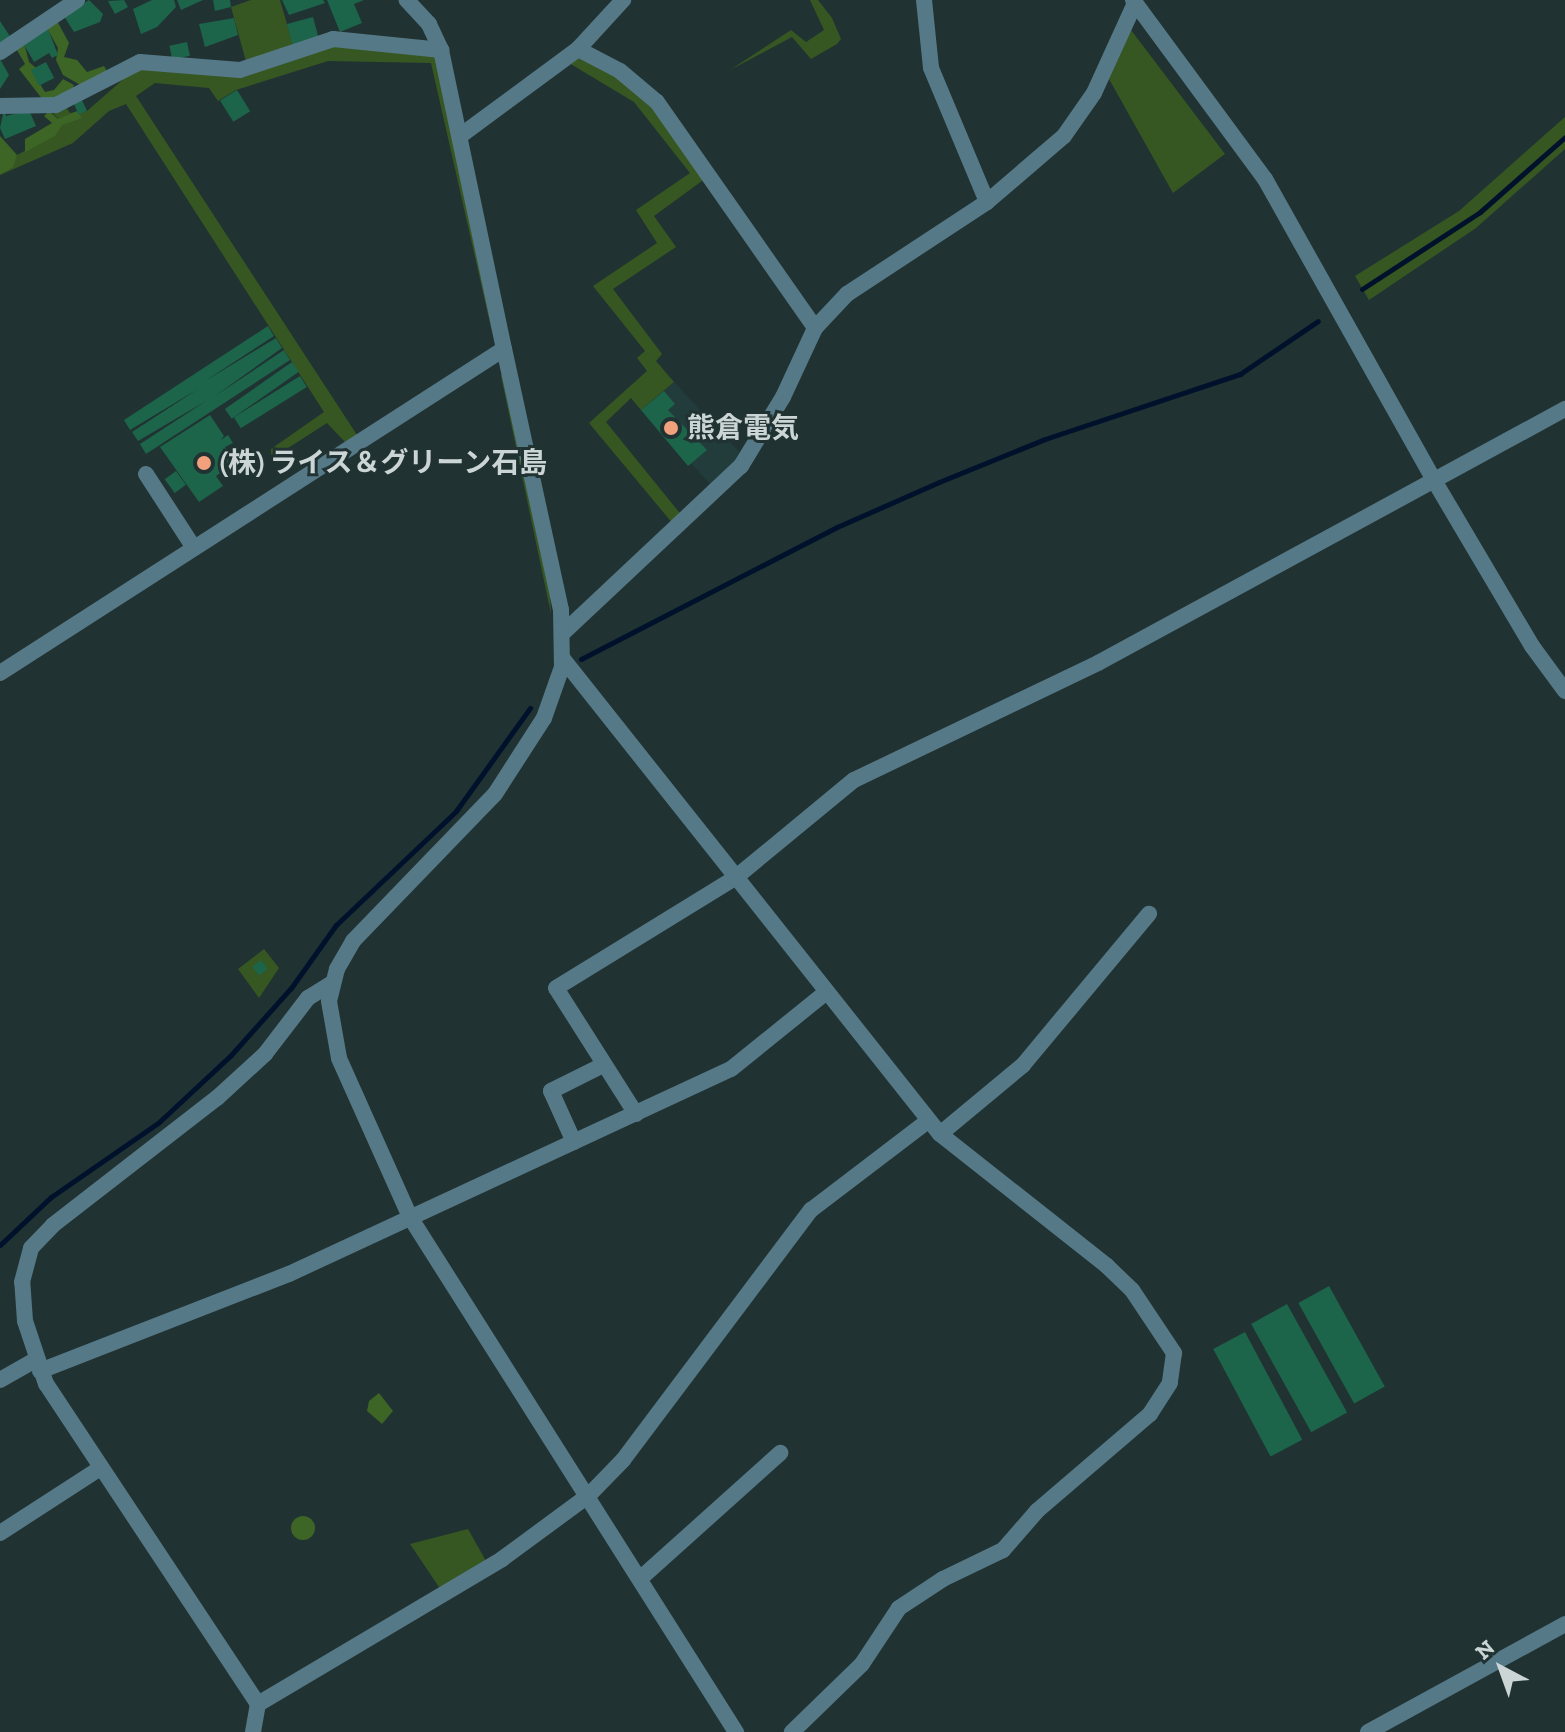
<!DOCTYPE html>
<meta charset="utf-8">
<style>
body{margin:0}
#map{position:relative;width:1565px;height:1732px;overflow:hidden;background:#213232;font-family:"Zilla Slab","Noto Sans JP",serif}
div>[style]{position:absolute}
.built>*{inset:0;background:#223c3c;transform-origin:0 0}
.green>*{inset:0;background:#365722}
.forest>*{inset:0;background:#3d6525}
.round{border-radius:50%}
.stream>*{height:5px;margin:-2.5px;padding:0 2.5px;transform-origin:2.5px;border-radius:2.5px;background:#00112c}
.building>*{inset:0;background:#1c644a;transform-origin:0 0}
.minor>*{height:16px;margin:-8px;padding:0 8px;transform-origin:8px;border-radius:8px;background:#557987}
.tertiary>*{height:16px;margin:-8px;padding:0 8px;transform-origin:8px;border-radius:8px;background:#557987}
.dots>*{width:22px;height:22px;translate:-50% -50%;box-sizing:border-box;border:4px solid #213232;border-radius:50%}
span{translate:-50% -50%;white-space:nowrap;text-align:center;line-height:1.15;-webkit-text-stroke:6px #213232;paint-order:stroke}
.poi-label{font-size:28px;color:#cbd5d5;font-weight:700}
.left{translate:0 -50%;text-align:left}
.north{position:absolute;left:1461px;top:1628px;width:80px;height:80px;-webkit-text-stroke:6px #213232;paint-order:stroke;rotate:319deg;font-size:22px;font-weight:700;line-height:32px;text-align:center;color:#cbd5d5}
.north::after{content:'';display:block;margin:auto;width:28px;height:36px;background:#cbd5d5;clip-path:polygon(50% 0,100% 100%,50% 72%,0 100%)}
</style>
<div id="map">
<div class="built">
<i style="left:674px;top:382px;width:105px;height:43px;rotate:47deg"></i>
</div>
<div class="green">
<i style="clip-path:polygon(251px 0,280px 0,294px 48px,247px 65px,231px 7px)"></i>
<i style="clip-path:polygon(810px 0,818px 0,832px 18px,841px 39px,837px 44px,811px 59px,792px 37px,730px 70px,791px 30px,806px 42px,824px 30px)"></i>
<i style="clip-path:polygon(1131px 30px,1225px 154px,1173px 193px,1109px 79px)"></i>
<i style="clip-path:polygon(339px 44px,436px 54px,494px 341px,431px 63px,328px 61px,236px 90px,218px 101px,209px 88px,155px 83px,136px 96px,357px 435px,345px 442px,327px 423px,271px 459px,271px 449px,324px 412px,126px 104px,109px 111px,73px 143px,0 175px,17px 155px,51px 137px,59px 120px,52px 112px,64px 104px,70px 113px,87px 111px,135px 69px,225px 73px)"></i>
<i style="clip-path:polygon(579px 55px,637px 89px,706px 178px,654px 216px,676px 247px,613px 289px,662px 354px,656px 361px,674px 382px,641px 410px,631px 398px,606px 422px,683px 517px,674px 525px,589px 423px,647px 371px,637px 358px,645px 351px,593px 286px,657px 243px,636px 210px,690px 173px,634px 102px,569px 63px)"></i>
<i style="clip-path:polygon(1565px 117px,1565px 149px,1476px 228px,1369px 300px,1355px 276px,1459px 211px)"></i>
<i style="clip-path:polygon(502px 374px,550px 595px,551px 614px,501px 376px)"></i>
<i style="clip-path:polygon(264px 949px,279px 968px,259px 998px,238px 969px)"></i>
<i style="clip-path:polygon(468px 1529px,486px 1561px,441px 1590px,410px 1544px)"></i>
</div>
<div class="forest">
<i style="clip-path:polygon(55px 17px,69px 43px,64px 57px,77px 60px,87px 72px,104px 66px,108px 73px,82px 86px,63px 75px,56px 60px,58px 48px,48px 30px,24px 43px,29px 62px,36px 68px,32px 71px,45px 92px,54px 90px,63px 79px,74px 85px,69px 97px,43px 100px,19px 69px,25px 64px,14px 45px)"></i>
<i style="clip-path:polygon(49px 111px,58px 119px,77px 111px,82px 118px,62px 125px,55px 136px,25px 152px,25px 139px,52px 123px,44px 116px)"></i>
<i style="clip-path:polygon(0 136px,17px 155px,13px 167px,0 175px)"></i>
<i style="clip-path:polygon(379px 1393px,393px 1411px,382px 1424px,367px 1411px,369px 1401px)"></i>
<i class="round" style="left:291px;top:1516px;width:24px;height:24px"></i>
</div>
<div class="stream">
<i style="left:1362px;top:289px;width:141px;rotate:-33.1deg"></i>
<i style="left:1480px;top:212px;width:113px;rotate:-41.4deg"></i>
<i style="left:581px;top:659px;width:288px;rotate:-27.3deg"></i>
<i style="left:837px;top:527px;width:111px;rotate:-23.8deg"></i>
<i style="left:939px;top:482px;width:114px;rotate:-22.1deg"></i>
<i style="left:1045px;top:439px;width:206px;rotate:-18.4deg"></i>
<i style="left:1240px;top:374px;width:94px;rotate:-34.2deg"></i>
<i style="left:0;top:1245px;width:70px;rotate:-43.3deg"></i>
<i style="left:51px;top:1197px;width:130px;rotate:-34.7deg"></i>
<i style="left:158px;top:1123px;width:100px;rotate:-43deg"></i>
<i style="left:231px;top:1055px;width:90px;rotate:-48.2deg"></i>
<i style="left:291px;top:988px;width:77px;rotate:-54.5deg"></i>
<i style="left:336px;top:925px;width:166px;rotate:-43.5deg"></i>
<i style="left:456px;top:811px;width:127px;rotate:-54.3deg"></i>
</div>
<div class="building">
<i style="clip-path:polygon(89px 0,103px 14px,100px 22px,74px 32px,64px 16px)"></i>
<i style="clip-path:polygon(124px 0,128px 7px,115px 14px,108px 1px)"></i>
<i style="clip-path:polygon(152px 0,174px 0,176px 7px,157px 27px,141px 34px,133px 9px)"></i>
<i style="clip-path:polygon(177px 0,203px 0,181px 10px)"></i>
<i style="clip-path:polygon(213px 0,230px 0,231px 7px,215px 11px)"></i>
<i style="clip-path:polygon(282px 0,323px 0,325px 3px,289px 15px)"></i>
<i style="clip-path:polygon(327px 0,364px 0,354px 4px,362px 23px,340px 32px)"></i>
<i style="left:313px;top:17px;width:23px;height:27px;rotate:75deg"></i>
<i style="clip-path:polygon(234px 18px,238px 35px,205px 47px,199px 24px)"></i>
<i style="clip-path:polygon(0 21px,11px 38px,0 45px)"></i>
<i style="clip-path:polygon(48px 29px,58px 55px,52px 58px,49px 53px,34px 62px,23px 43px)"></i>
<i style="left:187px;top:42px;width:14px;height:18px;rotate:78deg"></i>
<i style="clip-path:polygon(0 59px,9px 75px,0 89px)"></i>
<i style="left:46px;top:62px;width:18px;height:17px;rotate:63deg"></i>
<i style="left:237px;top:90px;width:25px;height:20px;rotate:58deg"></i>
<i style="left:81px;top:98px;width:14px;height:9px;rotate:65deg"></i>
<i style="clip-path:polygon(4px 109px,6px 116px,29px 110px,36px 126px,5px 139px,0 128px)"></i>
<i style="clip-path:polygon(268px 326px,274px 336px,205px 381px,276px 338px,282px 348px,215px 396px,284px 350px,290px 360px,146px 454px,140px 444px,206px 401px,138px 441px,132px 432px,198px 389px,130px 430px,124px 420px)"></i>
<i style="left:292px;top:362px;width:12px;height:82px;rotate:55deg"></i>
<i style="left:300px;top:376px;width:13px;height:78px;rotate:58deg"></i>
<i style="clip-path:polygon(664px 391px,675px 404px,668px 410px,707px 450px,688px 466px,641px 410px)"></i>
<i style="clip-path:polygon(210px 415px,224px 436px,221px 440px,228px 435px,233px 443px,225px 447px,235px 463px,216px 476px,223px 486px,199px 502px,160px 447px)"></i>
<i style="left:176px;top:471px;width:17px;height:14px;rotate:54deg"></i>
<i style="left:261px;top:960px;width:11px;height:11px;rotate:52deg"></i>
<i style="left:1329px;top:1286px;width:115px;height:35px;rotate:61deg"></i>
<i style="left:1287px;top:1304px;width:124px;height:41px;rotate:61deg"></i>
<i style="left:1245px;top:1332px;width:122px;height:36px;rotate:62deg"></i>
</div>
<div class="minor">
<i style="left:924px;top:0;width:68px;rotate:84.1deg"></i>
<i style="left:931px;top:68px;width:145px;rotate:67.3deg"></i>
<i style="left:578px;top:49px;width:47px;rotate:27.6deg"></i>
<i style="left:620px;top:71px;width:48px;rotate:40deg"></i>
<i style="left:657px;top:102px;width:276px;rotate:55deg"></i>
<i style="left:0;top:52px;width:93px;rotate:-34deg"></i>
<i style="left:0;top:106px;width:56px;rotate:-1deg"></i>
<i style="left:56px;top:105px;width:94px;rotate:-27.1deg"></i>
<i style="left:140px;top:62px;width:100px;rotate:4.6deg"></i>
<i style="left:240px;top:70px;width:98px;rotate:-18.4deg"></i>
<i style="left:333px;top:39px;width:109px;rotate:5.8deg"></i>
<i style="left:460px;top:136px;width:147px;rotate:-36.4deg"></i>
<i style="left:578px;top:49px;width:67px;rotate:-47.4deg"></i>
<i style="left:146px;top:474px;width:88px;rotate:57deg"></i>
<i style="left:564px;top:632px;width:243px;rotate:-43.2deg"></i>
<i style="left:741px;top:466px;width:81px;rotate:-58.7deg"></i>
<i style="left:783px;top:397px;width:76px;rotate:-65.1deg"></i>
<i style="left:815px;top:328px;width:47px;rotate:-46.7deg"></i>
<i style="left:847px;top:294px;width:168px;rotate:-33.3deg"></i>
<i style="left:987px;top:202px;width:101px;rotate:-40.6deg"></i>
<i style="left:1064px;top:136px;width:52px;rotate:-55.1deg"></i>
<i style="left:1094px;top:93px;width:99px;rotate:-65.5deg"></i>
<i style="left:563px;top:659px;width:606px;rotate:51.56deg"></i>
<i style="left:940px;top:1134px;width:213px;rotate:38.3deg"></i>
<i style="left:1107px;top:1266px;width:35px;rotate:44deg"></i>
<i style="left:1132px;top:1290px;width:76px;rotate:56.3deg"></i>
<i style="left:1174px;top:1353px;width:30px;rotate:98deg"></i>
<i style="left:1170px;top:1383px;width:37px;rotate:123deg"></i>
<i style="left:1150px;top:1414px;width:149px;rotate:139.4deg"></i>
<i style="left:1037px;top:1511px;width:52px;rotate:131.1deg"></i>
<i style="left:1003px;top:1550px;width:67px;rotate:154.2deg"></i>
<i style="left:943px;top:1579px;width:53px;rotate:146.6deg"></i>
<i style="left:899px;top:1608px;width:67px;rotate:123.5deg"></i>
<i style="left:862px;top:1664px;width:98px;rotate:135.8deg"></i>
<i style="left:0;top:673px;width:599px;rotate:-32.74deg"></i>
<i style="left:504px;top:349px;width:306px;rotate:-101.9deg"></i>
<i style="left:441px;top:50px;width:29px;rotate:-115deg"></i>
<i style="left:429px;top:24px;width:33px;rotate:-133deg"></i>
<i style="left:636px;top:1114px;width:149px;rotate:-122.4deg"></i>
<i style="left:556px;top:988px;width:210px;rotate:-31.6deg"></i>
<i style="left:735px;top:878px;width:154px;rotate:-39.5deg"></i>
<i style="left:854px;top:780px;width:271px;rotate:-25.6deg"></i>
<i style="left:1098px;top:663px;width:532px;rotate:-28.54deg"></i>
<i style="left:940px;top:1134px;width:108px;rotate:-39.7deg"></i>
<i style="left:1023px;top:1065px;width:197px;rotate:-50.2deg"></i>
<i style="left:574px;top:1142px;width:56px;rotate:-114.3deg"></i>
<i style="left:551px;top:1091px;width:58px;rotate:-26.6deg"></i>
<i style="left:410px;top:1217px;width:610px;rotate:57.67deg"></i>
<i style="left:40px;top:1371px;width:267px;rotate:-21.3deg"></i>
<i style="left:289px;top:1274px;width:487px;rotate:-24.9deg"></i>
<i style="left:731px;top:1069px;width:119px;rotate:-38.9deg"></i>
<i style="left:0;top:1380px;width:43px;rotate:-29.6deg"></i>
<i style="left:0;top:1533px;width:118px;rotate:-32.9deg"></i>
<i style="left:642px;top:1577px;width:186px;rotate:-41.9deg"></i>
<i style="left:258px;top:1704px;width:284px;rotate:-30.7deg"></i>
<i style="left:502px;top:1559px;width:108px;rotate:-36.3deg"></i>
<i style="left:589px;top:1495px;width:49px;rotate:-45.8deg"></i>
<i style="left:623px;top:1460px;width:313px;rotate:-53.1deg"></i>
<i style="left:811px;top:1210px;width:147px;rotate:-37.3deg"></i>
<i style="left:253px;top:1732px;width:28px;rotate:-80deg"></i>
<i style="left:258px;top:1704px;width:384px;rotate:-123.5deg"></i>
<i style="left:46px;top:1384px;width:66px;rotate:-108.4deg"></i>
<i style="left:25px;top:1321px;width:39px;rotate:-94deg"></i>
<i style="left:22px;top:1282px;width:35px;rotate:-75deg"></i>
<i style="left:31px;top:1248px;width:32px;rotate:-46deg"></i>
<i style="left:53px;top:1225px;width:207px;rotate:-37.8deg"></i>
<i style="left:217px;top:1098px;width:65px;rotate:-42.5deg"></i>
<i style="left:265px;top:1054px;width:71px;rotate:-52.5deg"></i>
<i style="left:308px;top:998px;width:28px;rotate:-32deg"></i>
</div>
<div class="tertiary">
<i style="left:1133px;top:0;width:222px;rotate:53.6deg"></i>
<i style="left:1265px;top:179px;width:347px;rotate:60.7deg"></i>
<i style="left:1435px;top:482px;width:191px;rotate:59.4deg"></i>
<i style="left:1532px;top:646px;width:56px;rotate:53.7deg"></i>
<i style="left:410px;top:1217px;width:174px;rotate:-114.1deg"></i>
<i style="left:339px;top:1058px;width:58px;rotate:-100deg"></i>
<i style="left:329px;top:1001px;width:33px;rotate:-76deg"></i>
<i style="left:337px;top:969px;width:32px;rotate:-60deg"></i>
<i style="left:353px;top:941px;width:204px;rotate:-46deg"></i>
<i style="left:495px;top:794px;width:90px;rotate:-57.2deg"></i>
<i style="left:544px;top:718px;width:54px;rotate:-70.6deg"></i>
<i style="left:562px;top:667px;width:57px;rotate:-91deg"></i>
<i style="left:561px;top:610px;width:267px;rotate:-102.3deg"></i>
<i style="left:1368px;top:1732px;width:225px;rotate:-28.7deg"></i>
</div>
<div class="dots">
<i style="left:671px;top:428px;background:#f1a17c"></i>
<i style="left:204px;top:463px;background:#f1a17c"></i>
</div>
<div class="poi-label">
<span class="left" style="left:687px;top:428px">熊倉電気</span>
<span class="left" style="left:220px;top:463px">(株) ライス＆グリーン石島</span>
</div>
<div class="north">N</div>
</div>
